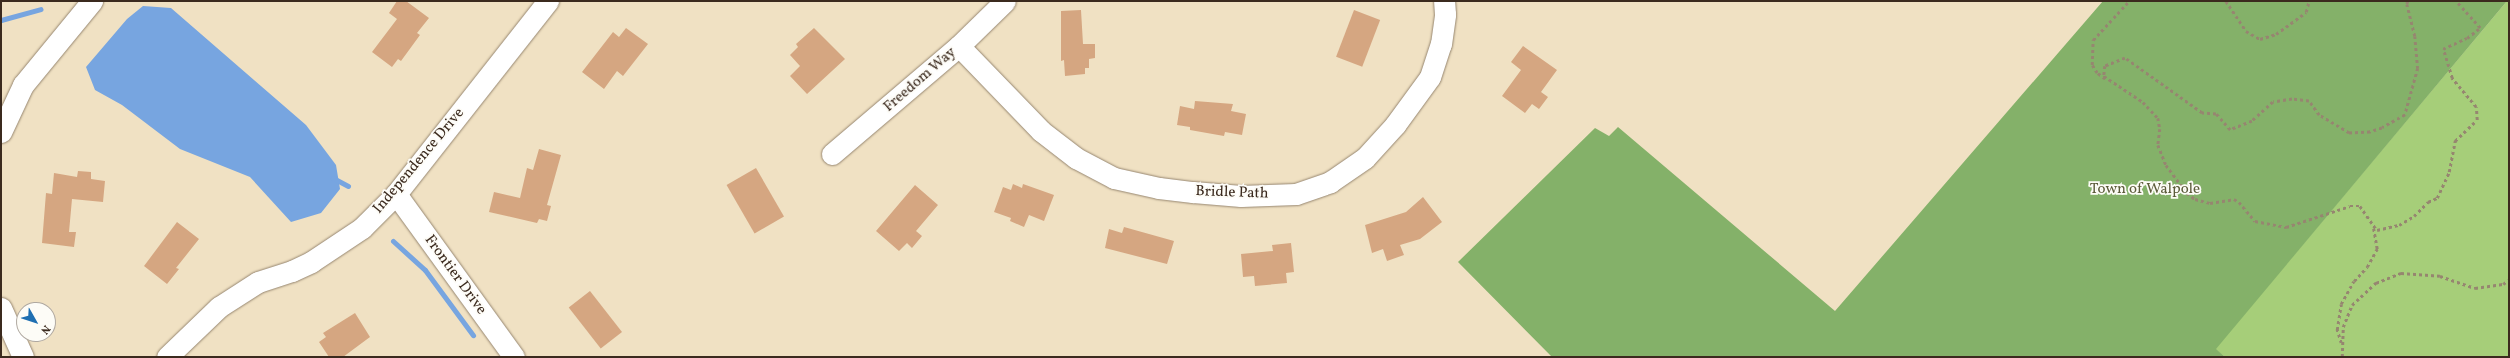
<!DOCTYPE html>
<style>
body{margin:0}
#map{position:relative;width:2510px;height:358px;overflow:hidden;background:#f0e1c3;font-family:Vollkorn,serif}
div>[style]{position:absolute}
.green>*{inset:0;background:#a6ce79}
.forest>*{inset:0;background:#84b169}
.water>*{inset:0;background:#77a5e0}
.stream>*{height:5px;margin:-2.5px;padding:0 2.5px;transform-origin:2.5px;border-radius:2.5px;background:#77a5e0}
.building>*{inset:0;background:#d5a681;transform-origin:0 0}
.path>*{height:2.5px;margin-top:-1.25px;transform-origin:0;background:repeating-linear-gradient(90deg,#968670 0 3px,transparent 0 6px)}
.roads{filter:drop-shadow(0 0 1px #968670) drop-shadow(0 0 1px #968670)}
.minor>*{height:21px;margin:-10.5px;padding:0 10.5px;transform-origin:10.5px;border-radius:10.5px;background:#fff}
span{translate:-50% -50%;white-space:nowrap;text-align:center;line-height:1.15;-webkit-text-stroke:3.5px #fdfcf7;paint-order:stroke}
.street-label{font-size:15px;color:#3b2a1e}
.park-label{font-size:15px;color:#5b5b39}
.frame{position:absolute;inset:0;border:2px solid #3b2a1e;pointer-events:none}
.north{position:absolute;left:16px;top:302px;width:40px;height:40px;box-sizing:border-box;background:#fdfcf7;border:1px solid #afa8a0;border-radius:50%;rotate:129deg;font-size:11px;font-weight:700;line-height:16px;text-align:center;color:#3b2a1e}
.north::after{content:'';display:block;margin:auto;width:14px;height:18px;background:#1f6fb2;clip-path:polygon(50% 0,100% 100%,50% 72%,0 100%)}
</style>
<div id="map">
<div class="green">
<i style="clip-path:polygon(2507px 1px,2509px 1px,2509px 357px,2225px 357px,2215px 349px)"></i>
</div>
<div class="forest">
<i style="clip-path:polygon(2103px 1px,2507px 1px,2216px 349px,2225px 357px,1552px 357px,1458px 262px,1595px 128px,1609px 136px,1618px 127px,1835px 311px)"></i>
</div>
<div class="water">
<i style="clip-path:polygon(143px 6px,171px 8px,306px 125px,336px 165px,340px 189px,321px 213px,291px 222px,250px 177px,180px 149px,122px 105px,95px 90px,86px 67px,127px 19px)"></i>
</div>
<div class="stream">
<i style="left:1px;top:20px;width:41px;rotate:-15.4deg"></i>
<i style="left:333px;top:178px;width:17px;rotate:28deg"></i>
<i style="left:393px;top:241px;width:43px;rotate:42.2deg"></i>
<i style="left:425px;top:270px;width:81px;rotate:53.6deg"></i>
</div>
<div class="building">
<i style="clip-path:polygon(397px 1px,406px 1px,429px 18px,417px 33px,420px 35px,401px 61px,398px 59px,392px 67px,372px 52px,397px 19px,389px 13px)"></i>
<i style="clip-path:polygon(1081px 10px,1083px 44px,1095px 44px,1095px 58px,1089px 59px,1089px 68px,1085px 68px,1085px 74px,1065px 76px,1064px 60px,1061px 61px,1061px 11px)"></i>
<i style="left:1354px;top:10px;width:28px;height:50px;rotate:21deg"></i>
<i style="clip-path:polygon(626px 28px,648px 44px,623px 76px,617px 71px,604px 89px,582px 72px,613px 32px,619px 37px)"></i>
<i style="clip-path:polygon(814px 28px,845px 59px,807px 94px,790px 76px,800px 66px,790px 55px,798px 47px,796px 44px)"></i>
<i style="clip-path:polygon(1523px 46px,1557px 70px,1541px 92px,1548px 97px,1539px 109px,1532px 104px,1525px 113px,1502px 96px,1521px 70px,1511px 62px)"></i>
<i style="clip-path:polygon(1195px 101px,1233px 104px,1231px 111px,1246px 114px,1242px 135px,1225px 132px,1224px 136px,1190px 130px,1190px 127px,1177px 125px,1180px 106px,1194px 109px)"></i>
<i style="clip-path:polygon(539px 149px,561px 155px,547px 205px,551px 206px,547px 221px,539px 219px,537px 223px,489px 212px,494px 192px,520px 198px,527px 168px,533px 170px)"></i>
<i style="left:756px;top:168px;width:56px;height:34px;rotate:60deg"></i>
<i style="clip-path:polygon(78px 171px,91px 172px,91px 179px,105px 181px,103px 202px,72px 199px,69px 232px,76px 232px,74px 247px,42px 243px,46px 193px,52px 194px,54px 173px,77px 177px)"></i>
<i style="clip-path:polygon(1013px 184px,1022px 188px,1023px 184px,1054px 195px,1044px 221px,1029px 215px,1024px 227px,1010px 221px,1011px 218px,994px 212px,1003px 187px,1011px 190px)"></i>
<i style="clip-path:polygon(915px 185px,938px 205px,916px 231px,922px 236px,912px 248px,907px 243px,899px 251px,876px 231px)"></i>
<i style="clip-path:polygon(1423px 197px,1442px 222px,1420px 239px,1400px 245px,1404px 255px,1387px 261px,1383px 249px,1372px 253px,1365px 225px,1406px 212px)"></i>
<i style="clip-path:polygon(177px 222px,199px 239px,176px 268px,179px 269px,167px 284px,144px 266px)"></i>
<i style="clip-path:polygon(1124px 227px,1174px 241px,1167px 264px,1105px 248px,1109px 229px,1122px 233px)"></i>
<i style="clip-path:polygon(1291px 243px,1294px 272px,1286px 273px,1287px 283px,1255px 286px,1254px 276px,1243px 277px,1241px 254px,1273px 251px,1272px 245px)"></i>
<i style="left:590px;top:291px;width:52px;height:27px;rotate:52deg"></i>
<i style="clip-path:polygon(355px 313px,370px 337px,343px 357px,329px 357px,319px 342px,326px 337px,323px 333px)"></i>
</div>
<div class="path">
<i style="left:2226px;top:1px;width:36px;rotate:56deg"></i>
<i style="left:2246px;top:31px;width:16px;rotate:30deg"></i>
<i style="left:2260px;top:39px;width:17px;rotate:-17deg"></i>
<i style="left:2276px;top:34px;width:37px;rotate:-36deg"></i>
<i style="left:2306px;top:12px;width:11px;rotate:-75deg"></i>
<i style="left:2408px;top:1px;width:3px;rotate:108deg"></i>
<i style="left:2407px;top:4px;width:33px;rotate:76deg"></i>
<i style="left:2415px;top:36px;width:32px;rotate:85deg"></i>
<i style="left:2418px;top:68px;width:49px;rotate:105.5deg"></i>
<i style="left:2405px;top:115px;width:26px;rotate:151deg"></i>
<i style="left:2382px;top:128px;width:13px;rotate:162deg"></i>
<i style="left:2370px;top:132px;width:21px;rotate:177deg"></i>
<i style="left:2349px;top:133px;width:35px;rotate:-149deg"></i>
<i style="left:2319px;top:115px;width:17px;rotate:-126deg"></i>
<i style="left:2309px;top:101px;width:17px;rotate:-173deg"></i>
<i style="left:2292px;top:99px;width:19px;rotate:171deg"></i>
<i style="left:2273px;top:102px;width:28px;rotate:138deg"></i>
<i style="left:2252px;top:121px;width:24px;rotate:158deg"></i>
<i style="left:2230px;top:130px;width:21px;rotate:-131deg"></i>
<i style="left:2216px;top:114px;width:14px;rotate:-176deg"></i>
<i style="left:2202px;top:113px;width:95px;rotate:-144.5deg"></i>
<i style="left:2125px;top:58px;width:22px;rotate:158deg"></i>
<i style="left:2105px;top:66px;width:10px;rotate:96deg"></i>
<i style="left:2104px;top:76px;width:47px;rotate:33.7deg"></i>
<i style="left:2143px;top:102px;width:22px;rotate:47deg"></i>
<i style="left:2158px;top:118px;width:11px;rotate:80deg"></i>
<i style="left:2160px;top:129px;width:16px;rotate:97deg"></i>
<i style="left:2158px;top:145px;width:22px;rotate:68deg"></i>
<i style="left:2166px;top:165px;width:35px;rotate:53deg"></i>
<i style="left:2187px;top:193px;width:10px;rotate:37deg"></i>
<i style="left:2195px;top:199px;width:16px;rotate:15deg"></i>
<i style="left:2210px;top:203px;width:24px;rotate:-9deg"></i>
<i style="left:2234px;top:199px;width:6px;rotate:31deg"></i>
<i style="left:2239px;top:202px;width:25px;rotate:50deg"></i>
<i style="left:2255px;top:221px;width:32px;rotate:11deg"></i>
<i style="left:2286px;top:227px;width:67px;rotate:-18.2deg"></i>
<i style="left:2350px;top:206px;width:10px"></i>
<i style="left:2360px;top:206px;width:29px;rotate:55deg"></i>
<i style="left:2377px;top:230px;width:23px;rotate:-13deg"></i>
<i style="left:2399px;top:225px;width:17px;rotate:-31deg"></i>
<i style="left:2414px;top:216px;width:20px;rotate:-45deg"></i>
<i style="left:2428px;top:202px;width:10px;rotate:-24deg"></i>
<i style="left:2437px;top:198px;width:29px;rotate:-65deg"></i>
<i style="left:2449px;top:172px;width:32px;rotate:-79deg"></i>
<i style="left:2455px;top:141px;width:30px;rotate:-44deg"></i>
<i style="left:2477px;top:120px;width:13px;rotate:-94deg"></i>
<i style="left:2476px;top:107px;width:38px;rotate:-130deg"></i>
<i style="left:2452px;top:78px;width:30px;rotate:-107deg"></i>
<i style="left:2443px;top:49px;width:26px;rotate:-25deg"></i>
<i style="left:2467px;top:38px;width:16px;rotate:-38deg"></i>
<i style="left:2480px;top:28px;width:36px;rotate:-132deg"></i>
<i style="left:2105px;top:79px;width:10px;rotate:-143deg"></i>
<i style="left:2097px;top:73px;width:9px;rotate:-122deg"></i>
<i style="left:2092px;top:65px;width:25px;rotate:-88deg"></i>
<i style="left:2093px;top:40px;width:53px;rotate:-47.3deg"></i>
<i style="left:2341px;top:343px;width:14px;rotate:-107deg"></i>
<i style="left:2337px;top:330px;width:26px;rotate:-81deg"></i>
<i style="left:2341px;top:304px;width:26px;rotate:-61deg"></i>
<i style="left:2354px;top:281px;width:19px;rotate:-47deg"></i>
<i style="left:2367px;top:267px;width:21px;rotate:-61deg"></i>
<i style="left:2377px;top:249px;width:22px;rotate:-100deg"></i>
<i style="left:2342px;top:357px;width:30px;rotate:-88deg"></i>
<i style="left:2343px;top:327px;width:24px;rotate:-68deg"></i>
<i style="left:2352px;top:305px;width:33px;rotate:-43deg"></i>
<i style="left:2376px;top:283px;width:27px;rotate:-22deg"></i>
<i style="left:2401px;top:273px;width:39px;rotate:4deg"></i>
<i style="left:2440px;top:276px;width:37px;rotate:19deg"></i>
<i style="left:2475px;top:288px;width:28px;rotate:-8deg"></i>
<i style="left:2503px;top:284px;width:7px;rotate:-34deg"></i>
</div>
<div class="roads">
<div class="minor">
<i style="left:959px;top:46px;width:118px;rotate:46deg"></i>
<i style="left:1041px;top:131px;width:44px;rotate:37.6deg"></i>
<i style="left:1076px;top:158px;width:43px;rotate:27.8deg"></i>
<i style="left:1114px;top:178px;width:46px;rotate:12.5deg"></i>
<i style="left:1159px;top:188px;width:34px;rotate:7deg"></i>
<i style="left:1193px;top:192px;width:48px;rotate:4.8deg"></i>
<i style="left:1241px;top:196px;width:55px;rotate:-2.1deg"></i>
<i style="left:1296px;top:194px;width:36px;rotate:-19deg"></i>
<i style="left:1330px;top:182px;width:42px;rotate:-34.4deg"></i>
<i style="left:1365px;top:158px;width:45px;rotate:-47.7deg"></i>
<i style="left:1395px;top:125px;width:59px;rotate:-53.9deg"></i>
<i style="left:1430px;top:77px;width:35px;rotate:-72deg"></i>
<i style="left:1441px;top:44px;width:30px;rotate:-82deg"></i>
<i style="left:1445px;top:14px;width:13px;rotate:-94deg"></i>
<i style="left:1px;top:132px;width:52px;rotate:-64.9deg"></i>
<i style="left:23px;top:85px;width:109px;rotate:-50.6deg"></i>
<i style="left:832px;top:154px;width:167px;rotate:-40.4deg"></i>
<i style="left:959px;top:46px;width:64px;rotate:-44.4deg"></i>
<i style="left:396px;top:194px;width:201px;rotate:54.1deg"></i>
<i style="left:1px;top:308px;width:54px;rotate:65.8deg"></i>
<i style="left:167px;top:357px;width:72px;rotate:-43.9deg"></i>
<i style="left:219px;top:307px;width:46px;rotate:-32.7deg"></i>
<i style="left:258px;top:282px;width:36px;rotate:-18deg"></i>
<i style="left:292px;top:271px;width:21px;rotate:-25deg"></i>
<i style="left:311px;top:262px;width:61px;rotate:-33.7deg"></i>
<i style="left:362px;top:228px;width:48px;rotate:-45deg"></i>
<i style="left:396px;top:194px;width:246px;rotate:-51.8deg"></i>
</div>
</div>
<div class="street-label">
<span style="left:920px;top:80px;rotate:-41deg">Freedom Way</span>
<span style="left:419px;top:161px;rotate:-50deg">Independence Drive</span>
<span style="left:1232px;top:193px;rotate:2deg">Bridle Path</span>
<span style="left:455px;top:275px;rotate:54deg">Frontier Drive</span>
</div>
<div class="park-label">
<span style="left:2145px;top:190px">Town of Walpole</span>
</div>
<div class="frame"></div>
<div class="north">N</div>
</div>
